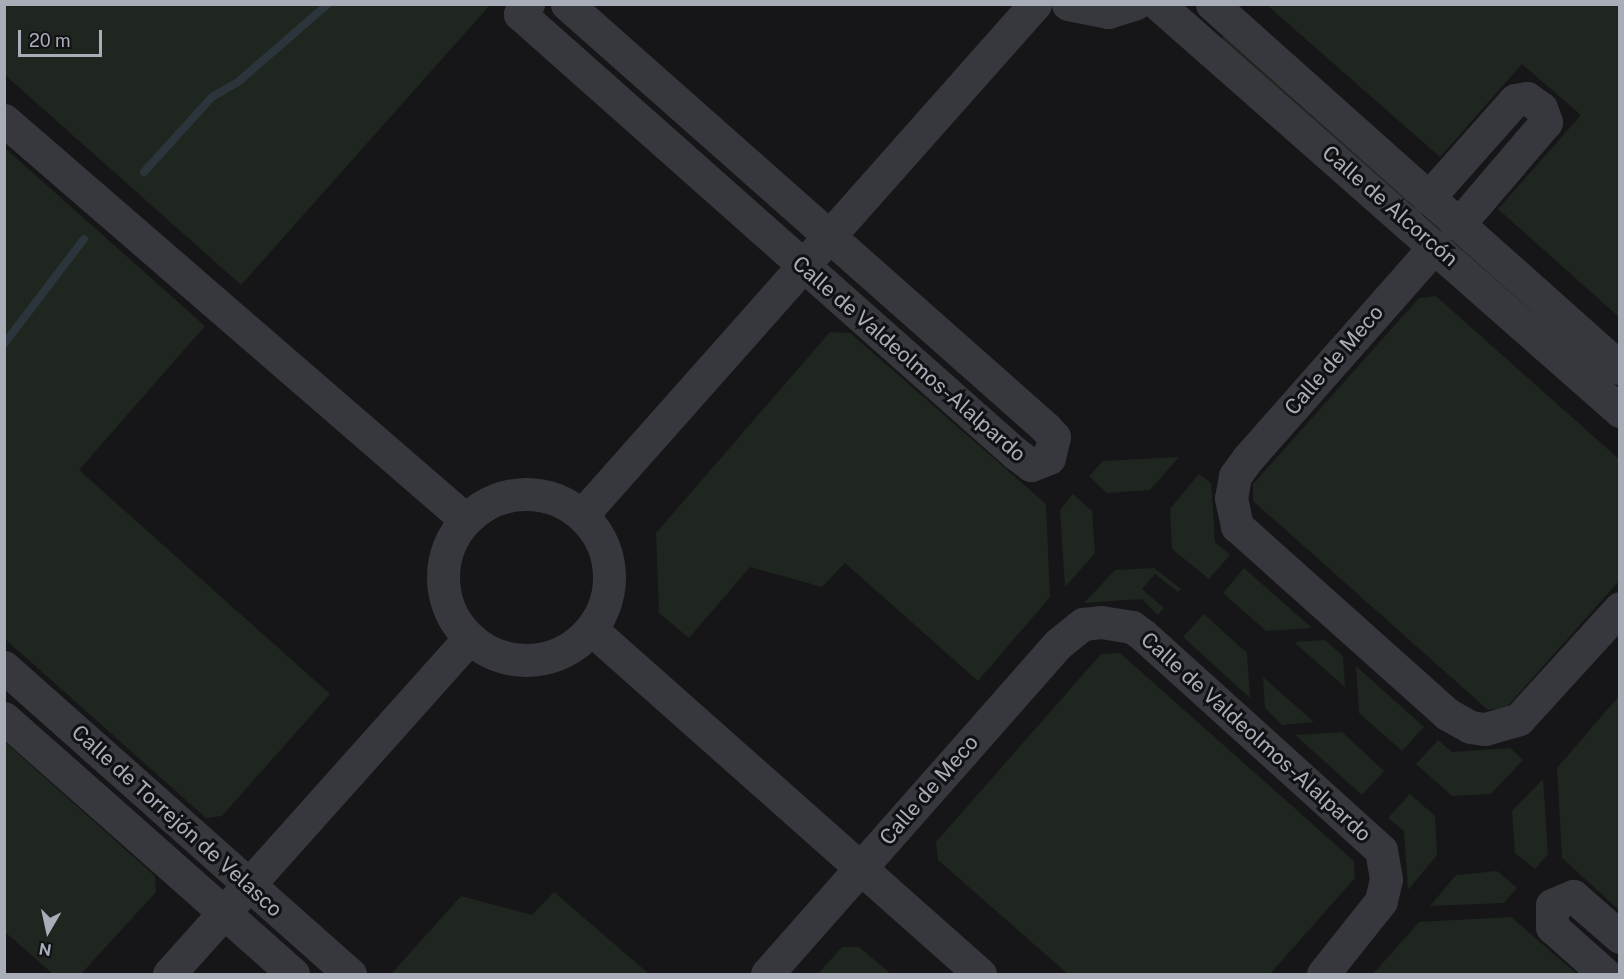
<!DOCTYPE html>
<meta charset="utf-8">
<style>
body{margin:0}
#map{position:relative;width:1624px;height:979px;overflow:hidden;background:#161618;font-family:"Public Sans",sans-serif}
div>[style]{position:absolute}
.green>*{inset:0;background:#1e261f}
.stream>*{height:8px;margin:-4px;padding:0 4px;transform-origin:4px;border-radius:4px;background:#2c353c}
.minor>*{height:33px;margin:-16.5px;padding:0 16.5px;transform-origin:16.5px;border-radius:16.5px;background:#37383d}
.minor>.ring{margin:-16.5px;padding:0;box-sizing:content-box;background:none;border:33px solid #37383d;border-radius:50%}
span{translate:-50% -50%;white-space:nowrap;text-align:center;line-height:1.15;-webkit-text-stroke:6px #111113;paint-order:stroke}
.street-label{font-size:21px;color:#a8adb8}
.frame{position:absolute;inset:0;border:6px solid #a8adb8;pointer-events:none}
.north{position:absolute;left:18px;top:901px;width:60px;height:60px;-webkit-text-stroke:4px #111113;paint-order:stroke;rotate:189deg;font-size:16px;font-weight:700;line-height:24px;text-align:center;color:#a8adb8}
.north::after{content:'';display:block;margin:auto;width:21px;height:27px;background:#a8adb8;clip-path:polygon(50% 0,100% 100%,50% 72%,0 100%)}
.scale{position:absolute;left:18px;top:30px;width:84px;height:27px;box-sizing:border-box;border:3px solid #a8adb8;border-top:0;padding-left:8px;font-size:18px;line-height:21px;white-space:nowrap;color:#a8adb8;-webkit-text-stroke:4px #111113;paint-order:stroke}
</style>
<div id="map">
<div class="green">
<i style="clip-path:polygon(5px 4px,490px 4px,490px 5px,241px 285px,5px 75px)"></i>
<i style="clip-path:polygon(1267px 5px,1619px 5px,1619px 317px,1498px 209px,1581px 115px,1522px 64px,1440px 157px)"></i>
<i style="clip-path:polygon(1225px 35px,1425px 213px,1422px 216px,1221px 39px)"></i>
<i style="clip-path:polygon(5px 148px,205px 326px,79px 470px,330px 694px,222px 816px,206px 818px,5px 639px)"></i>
<i style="clip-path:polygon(1436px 296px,1619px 459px,1619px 581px,1506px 708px,1488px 710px,1253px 501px,1253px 484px,1419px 298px)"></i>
<i style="clip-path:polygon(830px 332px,850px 333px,1046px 504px,1050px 597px,978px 681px,845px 563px,822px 587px,750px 567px,689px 638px,659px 613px,656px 533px)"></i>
<i style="clip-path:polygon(1179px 457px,1150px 490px,1107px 493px,1089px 476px,1103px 461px)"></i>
<i style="clip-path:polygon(1199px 474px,1211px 483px,1215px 542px,1230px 555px,1209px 579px,1172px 549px,1170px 509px)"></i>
<i style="clip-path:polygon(1073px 494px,1092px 511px,1095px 553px,1065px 587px,1060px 510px)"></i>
<i style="clip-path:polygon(1154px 568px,1181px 589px,1178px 592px,1155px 574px,1142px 589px,1164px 608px,1158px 615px,1142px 599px,1084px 603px,1115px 570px)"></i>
<i style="clip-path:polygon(1244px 568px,1312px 628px,1266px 631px,1223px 593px)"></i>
<i style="clip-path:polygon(1204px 614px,1247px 653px,1250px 698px,1183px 637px)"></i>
<i style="clip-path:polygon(1325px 640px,1343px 656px,1345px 687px,1294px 642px)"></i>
<i style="clip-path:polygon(1120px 653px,1354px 861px,1355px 878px,1270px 974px,1068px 974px,938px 860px,936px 842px,1101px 654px)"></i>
<i style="clip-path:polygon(1356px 666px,1424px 727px,1402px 751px,1359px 713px)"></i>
<i style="clip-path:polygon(1263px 677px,1314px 722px,1282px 725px,1265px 708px)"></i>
<i style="clip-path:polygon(1619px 696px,1619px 910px,1562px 858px,1557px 768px)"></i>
<i style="clip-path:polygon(1342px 732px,1384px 771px,1362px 795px,1295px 735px)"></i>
<i style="clip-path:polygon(1438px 740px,1452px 752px,1510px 748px,1523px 760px,1491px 794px,1452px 796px,1416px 764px)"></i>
<i style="clip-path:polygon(5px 742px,155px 876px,156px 892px,81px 974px,53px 974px,5px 932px)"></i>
<i style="clip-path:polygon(1543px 779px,1548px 854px,1535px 869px,1515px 853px,1512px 811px)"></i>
<i style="clip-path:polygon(1410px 794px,1435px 816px,1437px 855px,1408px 890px,1404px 831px,1388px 818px)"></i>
<i style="clip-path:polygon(1497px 871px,1517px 888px,1504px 903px,1430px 906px,1456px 875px)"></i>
<i style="clip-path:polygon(554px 892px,649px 974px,391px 974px,461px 896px,532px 915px)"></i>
<i style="clip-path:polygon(1511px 917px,1577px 974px,1373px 974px,1419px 922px)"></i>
<i style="clip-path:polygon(842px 947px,859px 947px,891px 974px,818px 974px)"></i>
</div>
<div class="stream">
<i style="left:144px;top:172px;width:101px;rotate:-47.8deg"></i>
<i style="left:212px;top:97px;width:30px;rotate:-30deg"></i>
<i style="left:238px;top:82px;width:119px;rotate:-40.9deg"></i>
<i style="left:4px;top:344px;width:132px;rotate:-52.7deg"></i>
</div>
<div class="minor">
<i style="left:528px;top:4px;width:13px;rotate:129deg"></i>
<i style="left:520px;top:14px;width:662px;rotate:41.57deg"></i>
<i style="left:1015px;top:453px;width:20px;rotate:37deg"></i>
<i style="left:1031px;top:465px;width:19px;rotate:-21deg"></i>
<i style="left:1049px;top:458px;width:22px;rotate:-77deg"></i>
<i style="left:1054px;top:437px;width:12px;rotate:-132deg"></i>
<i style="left:1046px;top:428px;width:640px;rotate:-138.49deg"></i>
<i style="left:1068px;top:4px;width:41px;rotate:11.3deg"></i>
<i style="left:1108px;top:12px;width:28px;rotate:-17deg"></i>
<i style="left:1158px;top:4px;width:616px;rotate:41.38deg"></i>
<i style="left:1212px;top:4px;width:547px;rotate:41.74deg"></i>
<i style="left:4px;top:120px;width:610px;rotate:40.88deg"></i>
<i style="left:1428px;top:198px;width:131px;rotate:-48.4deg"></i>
<i style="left:1515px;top:100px;width:12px;rotate:-9deg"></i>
<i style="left:1527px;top:98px;width:17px;rotate:36deg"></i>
<i style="left:1541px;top:108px;width:15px;rotate:70deg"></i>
<i style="left:1546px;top:122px;width:135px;rotate:130.5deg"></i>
<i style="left:1435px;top:246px;width:283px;rotate:131.4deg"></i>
<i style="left:1248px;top:458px;width:22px;rotate:126deg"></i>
<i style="left:1235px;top:476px;width:22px;rotate:100deg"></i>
<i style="left:1231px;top:498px;width:29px;rotate:78deg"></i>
<i style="left:1237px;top:526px;width:282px;rotate:41.8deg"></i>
<i style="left:1447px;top:714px;width:26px;rotate:29deg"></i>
<i style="left:1470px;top:727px;width:15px;rotate:8deg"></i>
<i style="left:1485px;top:729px;width:35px;rotate:-16deg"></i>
<i style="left:1519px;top:719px;width:150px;rotate:-47.7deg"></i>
<i class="ring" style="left:443px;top:494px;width:133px;height:133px"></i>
<i style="left:582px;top:515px;width:683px;rotate:-48.44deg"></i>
<i style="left:591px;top:629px;width:520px;rotate:41.57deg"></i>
<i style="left:4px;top:667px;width:463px;rotate:41.6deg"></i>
<i style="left:4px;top:718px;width:386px;rotate:41.5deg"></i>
<i style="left:169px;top:974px;width:450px;rotate:-48.2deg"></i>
<i style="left:767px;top:974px;width:440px;rotate:-48.6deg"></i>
<i style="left:1058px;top:644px;width:32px;rotate:-39deg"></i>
<i style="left:1083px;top:624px;width:18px;rotate:-6deg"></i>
<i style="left:1101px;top:622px;width:31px;rotate:9deg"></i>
<i style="left:1132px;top:627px;width:14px;rotate:36deg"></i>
<i style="left:1143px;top:635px;width:321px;rotate:42.1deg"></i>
<i style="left:1381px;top:850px;width:29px;rotate:80deg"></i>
<i style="left:1386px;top:879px;width:23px;rotate:103deg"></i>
<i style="left:1381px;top:901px;width:93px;rotate:128.5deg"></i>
<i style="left:1605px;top:974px;width:71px;rotate:-138.4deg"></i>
<i style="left:1552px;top:927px;width:22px;rotate:-90deg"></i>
<i style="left:1552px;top:905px;width:23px;rotate:-23deg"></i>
<i style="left:1573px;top:896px;width:62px;rotate:41.1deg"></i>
</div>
<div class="street-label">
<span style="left:1390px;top:206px;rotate:41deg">Calle de Alcorcón</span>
<span style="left:909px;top:359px;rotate:41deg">Calle de Valdeolmos-Alalpardo</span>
<span style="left:1334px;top:360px;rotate:-49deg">Calle de Meco</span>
<span style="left:1256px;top:737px;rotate:42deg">Calle de Valdeolmos-Alalpardo</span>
<span style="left:929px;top:790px;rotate:-49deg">Calle de Meco</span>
<span style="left:177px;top:821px;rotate:42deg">Calle de Torrejón de Velasco</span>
</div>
<div class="frame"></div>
<div class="north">N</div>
<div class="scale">20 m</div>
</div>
